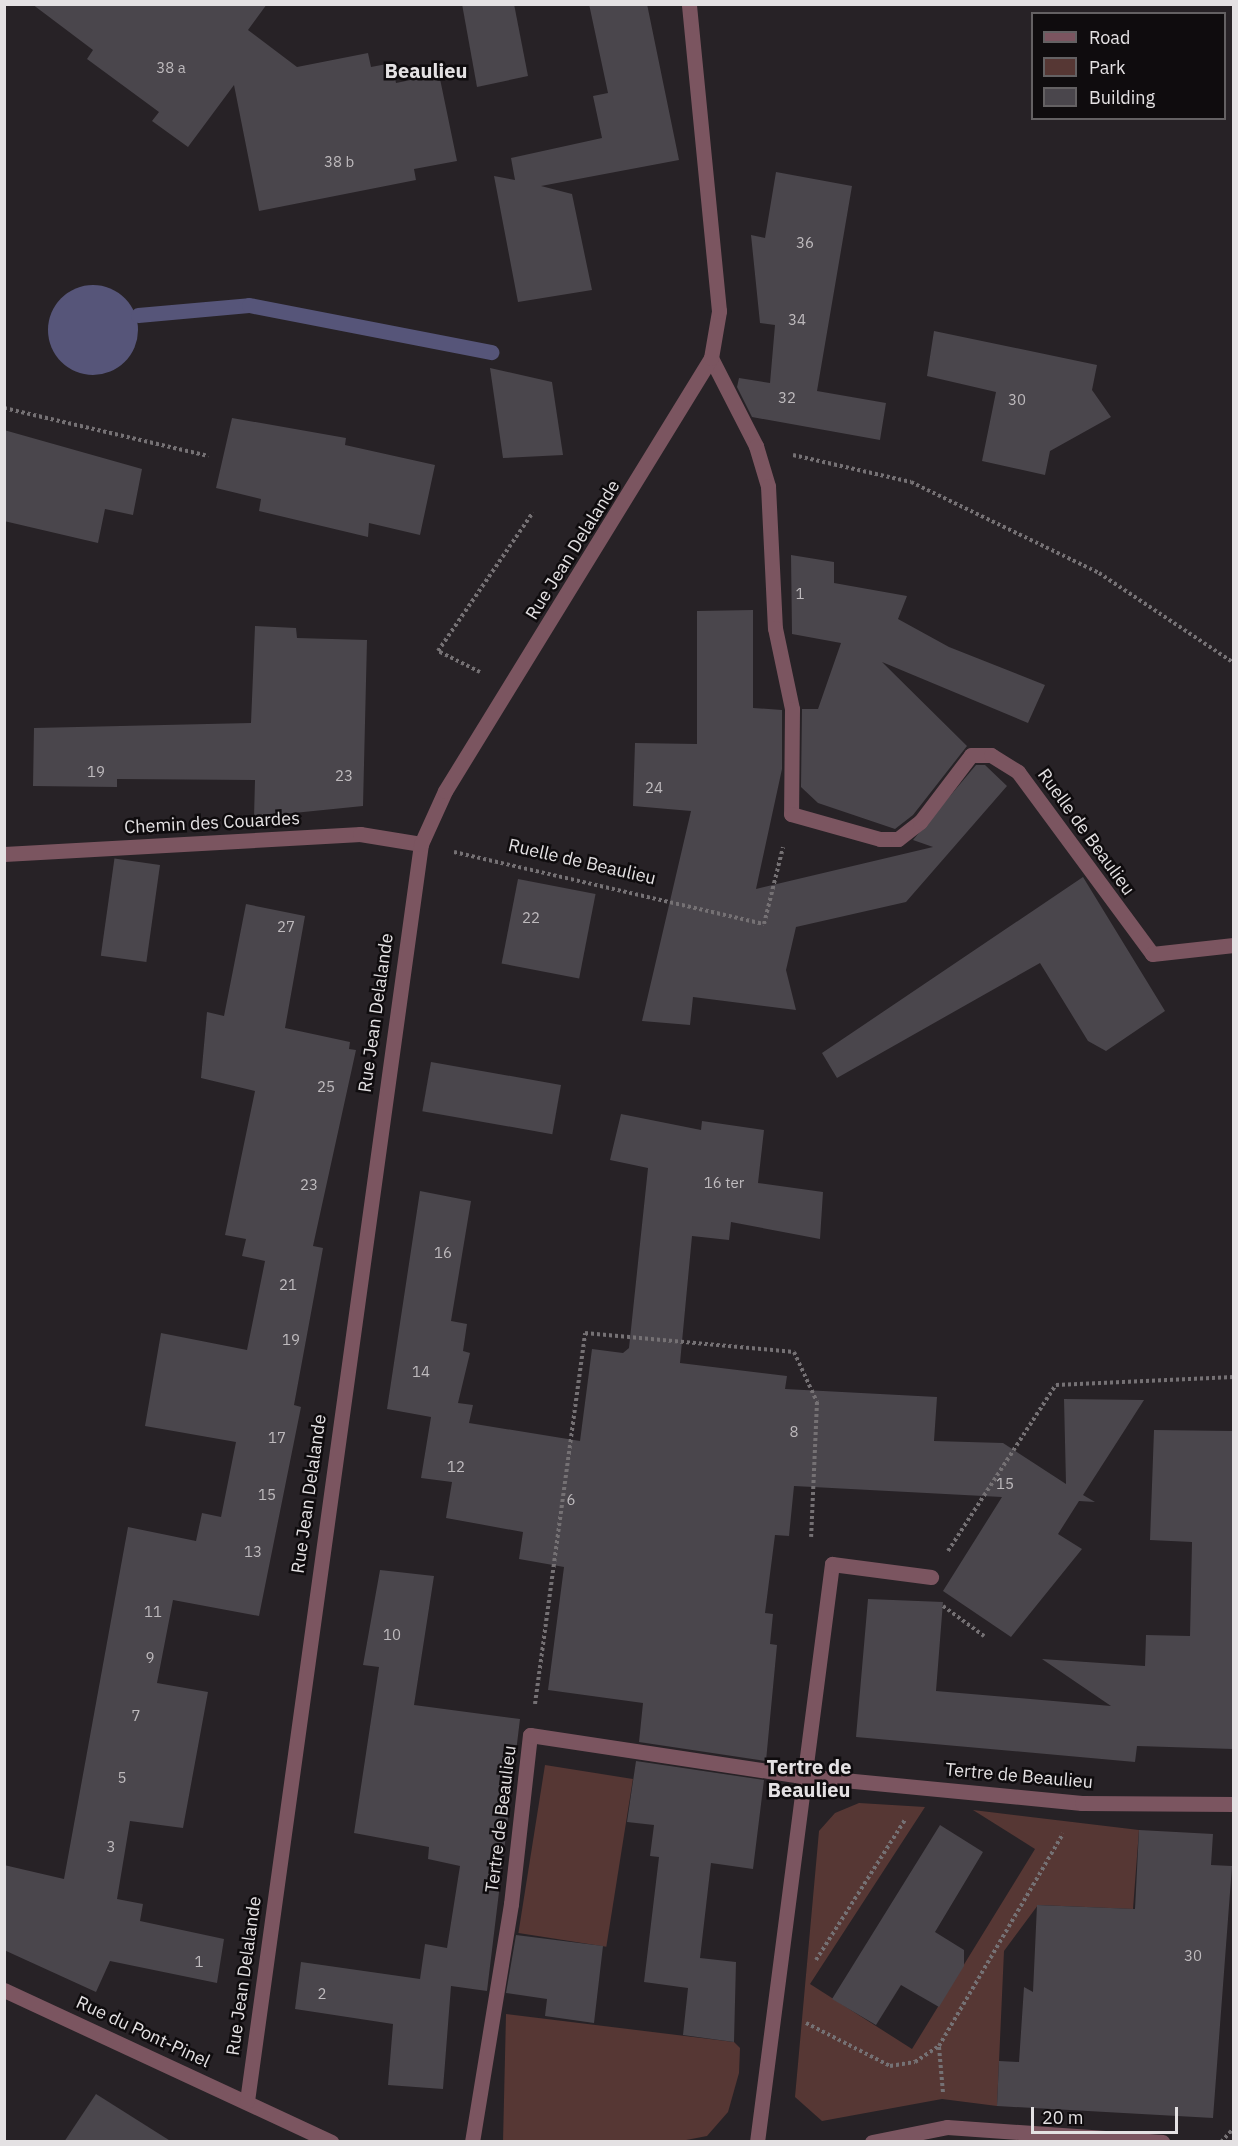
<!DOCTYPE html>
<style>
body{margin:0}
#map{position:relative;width:1238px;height:2146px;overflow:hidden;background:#272226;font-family:"IBM Plex Sans",sans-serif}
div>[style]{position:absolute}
.green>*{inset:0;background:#563734;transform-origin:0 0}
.water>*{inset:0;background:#565579}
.round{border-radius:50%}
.stream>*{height:15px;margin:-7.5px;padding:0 7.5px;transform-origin:7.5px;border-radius:7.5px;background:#565579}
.building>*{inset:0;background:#4a464c;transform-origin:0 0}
.path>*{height:4px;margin-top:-2px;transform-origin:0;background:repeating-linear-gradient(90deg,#757174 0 3px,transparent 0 6px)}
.street>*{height:15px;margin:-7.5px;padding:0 7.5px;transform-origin:7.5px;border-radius:7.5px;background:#7b5560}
span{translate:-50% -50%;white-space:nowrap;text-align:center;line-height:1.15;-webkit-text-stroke:5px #0f0c0e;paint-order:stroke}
.number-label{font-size:15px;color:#bebabd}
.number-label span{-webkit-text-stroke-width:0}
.street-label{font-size:18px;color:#e4e1e3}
.neighbourhood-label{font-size:20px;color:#e4e1e3;font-weight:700}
.frame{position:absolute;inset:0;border:6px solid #e4e1e3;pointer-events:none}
.legend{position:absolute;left:1031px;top:12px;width:195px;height:108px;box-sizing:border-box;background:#0f0c0e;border:2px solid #646163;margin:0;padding:8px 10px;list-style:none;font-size:18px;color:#e4e1e3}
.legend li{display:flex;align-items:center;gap:12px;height:30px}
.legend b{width:30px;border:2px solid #646163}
.scale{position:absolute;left:1031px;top:2107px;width:147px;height:27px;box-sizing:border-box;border:3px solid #e4e1e3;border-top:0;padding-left:8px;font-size:18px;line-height:21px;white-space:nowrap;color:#e4e1e3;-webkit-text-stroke:4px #0f0c0e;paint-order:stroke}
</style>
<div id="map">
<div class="green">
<i style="left:545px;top:1765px;width:89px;height:170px;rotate:9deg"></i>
<i style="clip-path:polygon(859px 1803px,925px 1807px,810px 1984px,912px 2049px,1035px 1849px,973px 1810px,1139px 1830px,1133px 1909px,1038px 1905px,1004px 1951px,997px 2106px,942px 2099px,822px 2121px,795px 2097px,819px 1831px,835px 1813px)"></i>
<i style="clip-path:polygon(506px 2014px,734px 2042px,740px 2048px,739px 2073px,728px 2112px,707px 2136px,676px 2142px,503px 2142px)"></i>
</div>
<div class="water">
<i class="round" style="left:48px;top:285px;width:90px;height:90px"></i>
</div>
<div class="stream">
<i style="left:138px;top:315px;width:111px;rotate:-5.1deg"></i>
<i style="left:249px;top:305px;width:247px;rotate:11deg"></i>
</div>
<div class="building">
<i style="clip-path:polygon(32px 4px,267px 4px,248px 30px,297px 67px,368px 53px,371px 67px,392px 63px,396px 83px,439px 74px,457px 161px,414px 169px,416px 180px,259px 211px,234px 85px,188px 147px,152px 121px,159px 112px,87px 59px,93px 50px)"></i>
<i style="clip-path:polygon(462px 4px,514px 4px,528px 76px,477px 87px)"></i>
<i style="clip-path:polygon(589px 4px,647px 4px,679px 160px,541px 186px,572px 194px,592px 290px,518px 302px,494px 176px,515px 180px,511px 158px,602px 138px,593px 96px,608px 93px)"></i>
<i style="clip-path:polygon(776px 172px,852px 186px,817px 391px,886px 403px,880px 440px,752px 417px,737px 387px,739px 378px,770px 383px,775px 325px,760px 323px,751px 235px,765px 238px)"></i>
<i style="clip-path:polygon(934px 331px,1097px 365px,1092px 390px,1111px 417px,1050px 451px,1045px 475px,982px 461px,996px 392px,927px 376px)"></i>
<i style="clip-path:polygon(490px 368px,552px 382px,563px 455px,503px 458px)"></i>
<i style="clip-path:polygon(232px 418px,346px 438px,345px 445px,435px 465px,420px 535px,369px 523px,368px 537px,259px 511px,261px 499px,216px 488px)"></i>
<i style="clip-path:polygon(4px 430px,142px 469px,133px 515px,105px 509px,98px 543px,4px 521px)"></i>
<i style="clip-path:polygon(791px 555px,834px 562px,834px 583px,907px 596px,898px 619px,949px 647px,1045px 685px,1028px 723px,882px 662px,967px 746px,913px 815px,895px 829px,818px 803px,801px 787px,802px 709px,818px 709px,841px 643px,792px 634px)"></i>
<i style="clip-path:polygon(753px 610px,753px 708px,782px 710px,782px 769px,756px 889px,933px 847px,913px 840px,976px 765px,985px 765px,1007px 786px,906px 902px,796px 927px,786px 970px,796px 1010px,693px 997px,690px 1025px,642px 1021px,691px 811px,633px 806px,635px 743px,697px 744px,697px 611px)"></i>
<i style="clip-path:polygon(255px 626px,296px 628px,297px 638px,367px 640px,363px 806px,254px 817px,255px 780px,117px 779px,117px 787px,33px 786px,34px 728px,251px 723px)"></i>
<i style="left:160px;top:865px;width:98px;height:46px;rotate:98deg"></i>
<i style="clip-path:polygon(1083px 877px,1165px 1011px,1106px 1051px,1088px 1041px,1040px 963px,837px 1078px,822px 1053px)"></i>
<i style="left:518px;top:879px;width:79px;height:86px;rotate:11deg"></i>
<i style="clip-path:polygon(246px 904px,305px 916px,285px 1028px,350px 1042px,349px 1049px,356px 1050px,313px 1246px,323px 1248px,294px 1405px,301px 1407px,259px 1616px,173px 1600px,157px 1683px,208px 1692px,183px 1828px,130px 1821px,117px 1899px,143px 1904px,140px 1921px,224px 1939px,217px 1983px,110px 1961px,96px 1992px,4px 1950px,4px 1865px,64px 1879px,128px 1527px,196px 1541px,202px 1513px,221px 1517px,236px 1442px,145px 1426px,161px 1333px,247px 1350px,265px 1261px,242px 1256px,246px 1239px,225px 1235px,255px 1091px,201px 1078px,207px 1012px,224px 1016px)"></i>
<i style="left:431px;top:1062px;width:132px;height:50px;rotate:10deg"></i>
<i style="clip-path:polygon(621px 1114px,701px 1130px,702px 1121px,764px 1130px,758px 1183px,823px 1192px,820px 1239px,731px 1222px,729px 1240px,692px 1236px,680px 1363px,787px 1376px,785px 1389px,937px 1397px,934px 1441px,1003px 1443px,1066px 1484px,1064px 1399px,1144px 1400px,1083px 1495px,1095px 1502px,1079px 1501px,1058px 1534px,1082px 1549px,1011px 1637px,943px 1591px,1002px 1497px,794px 1486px,789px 1536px,775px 1535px,765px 1613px,773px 1614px,770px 1644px,777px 1645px,766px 1761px,639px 1742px,643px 1703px,548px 1690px,564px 1567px,519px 1559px,523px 1532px,446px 1518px,452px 1482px,421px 1478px,431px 1417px,387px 1409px,420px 1191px,471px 1201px,451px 1321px,467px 1324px,463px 1351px,470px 1353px,458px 1403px,473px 1405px,469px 1423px,580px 1441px,592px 1349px,623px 1353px,629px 1348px,648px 1168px,610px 1160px)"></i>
<i style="clip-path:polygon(1154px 1430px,1233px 1431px,1233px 1749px,1137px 1746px,1135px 1762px,856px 1737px,868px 1599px,943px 1602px,936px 1691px,1111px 1706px,1042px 1659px,1145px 1666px,1146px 1635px,1190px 1636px,1192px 1542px,1150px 1540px)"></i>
<i style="clip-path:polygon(380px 1570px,434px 1576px,414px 1705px,520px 1719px,487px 1991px,451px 1986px,443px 2089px,388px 2085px,393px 2024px,295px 2009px,301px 1962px,420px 1979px,425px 1944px,447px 1948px,460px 1866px,428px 1859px,429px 1847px,354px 1833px,379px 1667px,363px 1665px)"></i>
<i style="clip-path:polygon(636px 1761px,764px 1780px,753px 1869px,711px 1863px,700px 1958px,736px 1962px,734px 2042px,683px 2035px,688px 1988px,644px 1982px,659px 1857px,650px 1856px,654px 1825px,627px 1822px)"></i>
<i style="clip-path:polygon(940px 1825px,983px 1852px,935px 1932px,964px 1950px,964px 1966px,939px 2007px,901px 1985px,876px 2025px,832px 1999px)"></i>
<i style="clip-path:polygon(1139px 1830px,1213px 1834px,1211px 1865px,1232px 1866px,1213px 2118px,997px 2106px,999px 2061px,1019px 2062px,1024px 1987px,1033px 1992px,1037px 1905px,1135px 1909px)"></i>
<i style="clip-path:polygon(516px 1935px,603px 1946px,594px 2023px,545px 2016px,547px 1999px,506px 1993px)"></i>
<i style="clip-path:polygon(96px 2094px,172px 2142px,64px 2142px)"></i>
</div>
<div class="path">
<i style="left:4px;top:408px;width:210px;rotate:13.2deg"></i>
<i style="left:793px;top:455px;width:121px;rotate:12.9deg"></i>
<i style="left:911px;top:482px;width:209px;rotate:25.8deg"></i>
<i style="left:1099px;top:573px;width:162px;rotate:33.7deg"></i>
<i style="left:480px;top:672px;width:47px;rotate:-153.4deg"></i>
<i style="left:438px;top:651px;width:168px;rotate:-55.6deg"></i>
<i style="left:454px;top:852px;width:318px;rotate:13.1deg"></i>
<i style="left:764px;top:924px;width:79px;rotate:-76.1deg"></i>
<i style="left:948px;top:1551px;width:198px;rotate:-57deg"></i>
<i style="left:1056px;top:1385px;width:178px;rotate:-2.6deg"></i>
<i style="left:943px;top:1606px;width:51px;rotate:36.2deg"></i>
<i style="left:535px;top:1704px;width:374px;rotate:-82.3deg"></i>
<i style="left:585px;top:1333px;width:210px;rotate:5.2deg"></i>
<i style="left:794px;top:1352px;width:55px;rotate:65.3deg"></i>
<i style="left:817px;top:1402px;width:135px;rotate:92.5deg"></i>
<i style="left:816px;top:1960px;width:166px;rotate:-57.6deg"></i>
<i style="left:806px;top:2023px;width:94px;rotate:27.1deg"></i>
<i style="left:890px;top:2066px;width:25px;rotate:-9deg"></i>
<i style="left:915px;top:2062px;width:29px;rotate:-34deg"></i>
<i style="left:939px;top:2046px;width:246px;rotate:-59.7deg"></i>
<i style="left:939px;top:2047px;width:46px;rotate:85deg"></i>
<i style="left:1221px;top:2142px;width:19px;rotate:-47deg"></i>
</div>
<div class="street">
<i style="left:711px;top:358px;width:99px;rotate:62.9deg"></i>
<i style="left:756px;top:446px;width:42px;rotate:73.3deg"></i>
<i style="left:768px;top:486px;width:142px;rotate:87.2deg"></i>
<i style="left:775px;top:628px;width:83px;rotate:78.1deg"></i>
<i style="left:792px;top:709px;width:105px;rotate:90.5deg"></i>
<i style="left:791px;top:814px;width:92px;rotate:15.7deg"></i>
<i style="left:880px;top:839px;width:18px"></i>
<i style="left:898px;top:839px;width:28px;rotate:-38deg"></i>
<i style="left:920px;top:822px;width:84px;rotate:-52.7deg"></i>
<i style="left:971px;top:755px;width:20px"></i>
<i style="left:991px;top:755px;width:32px;rotate:32deg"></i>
<i style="left:1018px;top:772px;width:226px;rotate:53.6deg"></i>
<i style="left:1152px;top:954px;width:82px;rotate:-6.3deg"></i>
<i style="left:4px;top:854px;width:357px;rotate:-3.2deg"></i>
<i style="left:360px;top:834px;width:62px;rotate:9.3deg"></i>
<i style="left:4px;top:1990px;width:361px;rotate:24.9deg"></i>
<i style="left:247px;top:2101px;width:1269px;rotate:-82.12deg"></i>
<i style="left:421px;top:844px;width:58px;rotate:-65.6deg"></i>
<i style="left:445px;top:791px;width:508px;rotate:-58.44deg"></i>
<i style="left:711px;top:358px;width:48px;rotate:-80.3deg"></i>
<i style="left:719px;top:311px;width:308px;rotate:-95.6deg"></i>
<i style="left:472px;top:2142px;width:241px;rotate:-80.7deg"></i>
<i style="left:511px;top:1904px;width:170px;rotate:-83.6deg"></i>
<i style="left:530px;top:1735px;width:275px;rotate:8.6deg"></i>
<i style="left:802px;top:1776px;width:281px;rotate:5.5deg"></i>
<i style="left:1082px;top:1803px;width:152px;rotate:0.4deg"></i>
<i style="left:757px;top:2142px;width:583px;rotate:-82.61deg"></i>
<i style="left:832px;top:1564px;width:100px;rotate:7.5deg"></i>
<i style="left:872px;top:2142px;width:76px;rotate:-11.3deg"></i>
<i style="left:947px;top:2127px;width:216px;rotate:4deg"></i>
</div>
<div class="number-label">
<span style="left:171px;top:68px">38 a</span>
<span style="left:339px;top:162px">38 b</span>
<span style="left:805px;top:243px">36</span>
<span style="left:797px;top:320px">34</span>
<span style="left:787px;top:398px">32</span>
<span style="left:1017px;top:400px">30</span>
<span style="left:800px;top:594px">1</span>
<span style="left:96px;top:772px">19</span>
<span style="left:344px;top:776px">23</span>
<span style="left:654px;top:788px">24</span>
<span style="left:531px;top:918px">22</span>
<span style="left:286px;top:927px">27</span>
<span style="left:326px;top:1087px">25</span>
<span style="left:724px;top:1183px">16 ter</span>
<span style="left:309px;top:1185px">23</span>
<span style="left:443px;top:1253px">16</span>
<span style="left:288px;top:1285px">21</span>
<span style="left:291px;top:1340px">19</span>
<span style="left:421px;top:1372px">14</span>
<span style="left:794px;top:1432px">8</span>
<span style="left:277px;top:1438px">17</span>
<span style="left:456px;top:1467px">12</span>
<span style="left:1005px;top:1484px">15</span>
<span style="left:267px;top:1495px">15</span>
<span style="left:571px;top:1500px">6</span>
<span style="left:253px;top:1552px">13</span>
<span style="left:153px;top:1612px">11</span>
<span style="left:392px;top:1635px">10</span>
<span style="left:150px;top:1658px">9</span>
<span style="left:136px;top:1716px">7</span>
<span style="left:122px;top:1778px">5</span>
<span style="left:111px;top:1847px">3</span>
<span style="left:1193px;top:1956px">30</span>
<span style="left:199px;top:1962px">1</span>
<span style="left:322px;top:1994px">2</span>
</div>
<div class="street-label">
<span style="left:573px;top:550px;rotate:-58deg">Rue Jean Delalande</span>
<span style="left:212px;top:823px;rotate:-3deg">Chemin des Couardes</span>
<span style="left:1086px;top:832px;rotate:54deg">Ruelle de Beaulieu</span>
<span style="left:582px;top:862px;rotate:13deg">Ruelle de Beaulieu</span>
<span style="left:376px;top:1013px;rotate:-82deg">Rue Jean Delalande</span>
<span style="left:309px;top:1494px;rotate:-82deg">Rue Jean Delalande</span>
<span style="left:1019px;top:1776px;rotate:5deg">Tertre de Beaulieu</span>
<span style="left:501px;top:1819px;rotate:-83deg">Tertre de Beaulieu</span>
<span style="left:244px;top:1976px;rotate:-82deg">Rue Jean Delalande</span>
<span style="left:143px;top:2032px;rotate:25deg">Rue du Pont-Pinel</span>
</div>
<div class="neighbourhood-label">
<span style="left:426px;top:70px">Beaulieu</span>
<span style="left:809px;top:1778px">Tertre de<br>Beaulieu</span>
</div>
<div class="frame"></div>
<ul class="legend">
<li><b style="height:8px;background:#7b5560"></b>Road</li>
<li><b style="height:16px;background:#563734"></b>Park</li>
<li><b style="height:16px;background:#4a464c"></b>Building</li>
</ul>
<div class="scale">20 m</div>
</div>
